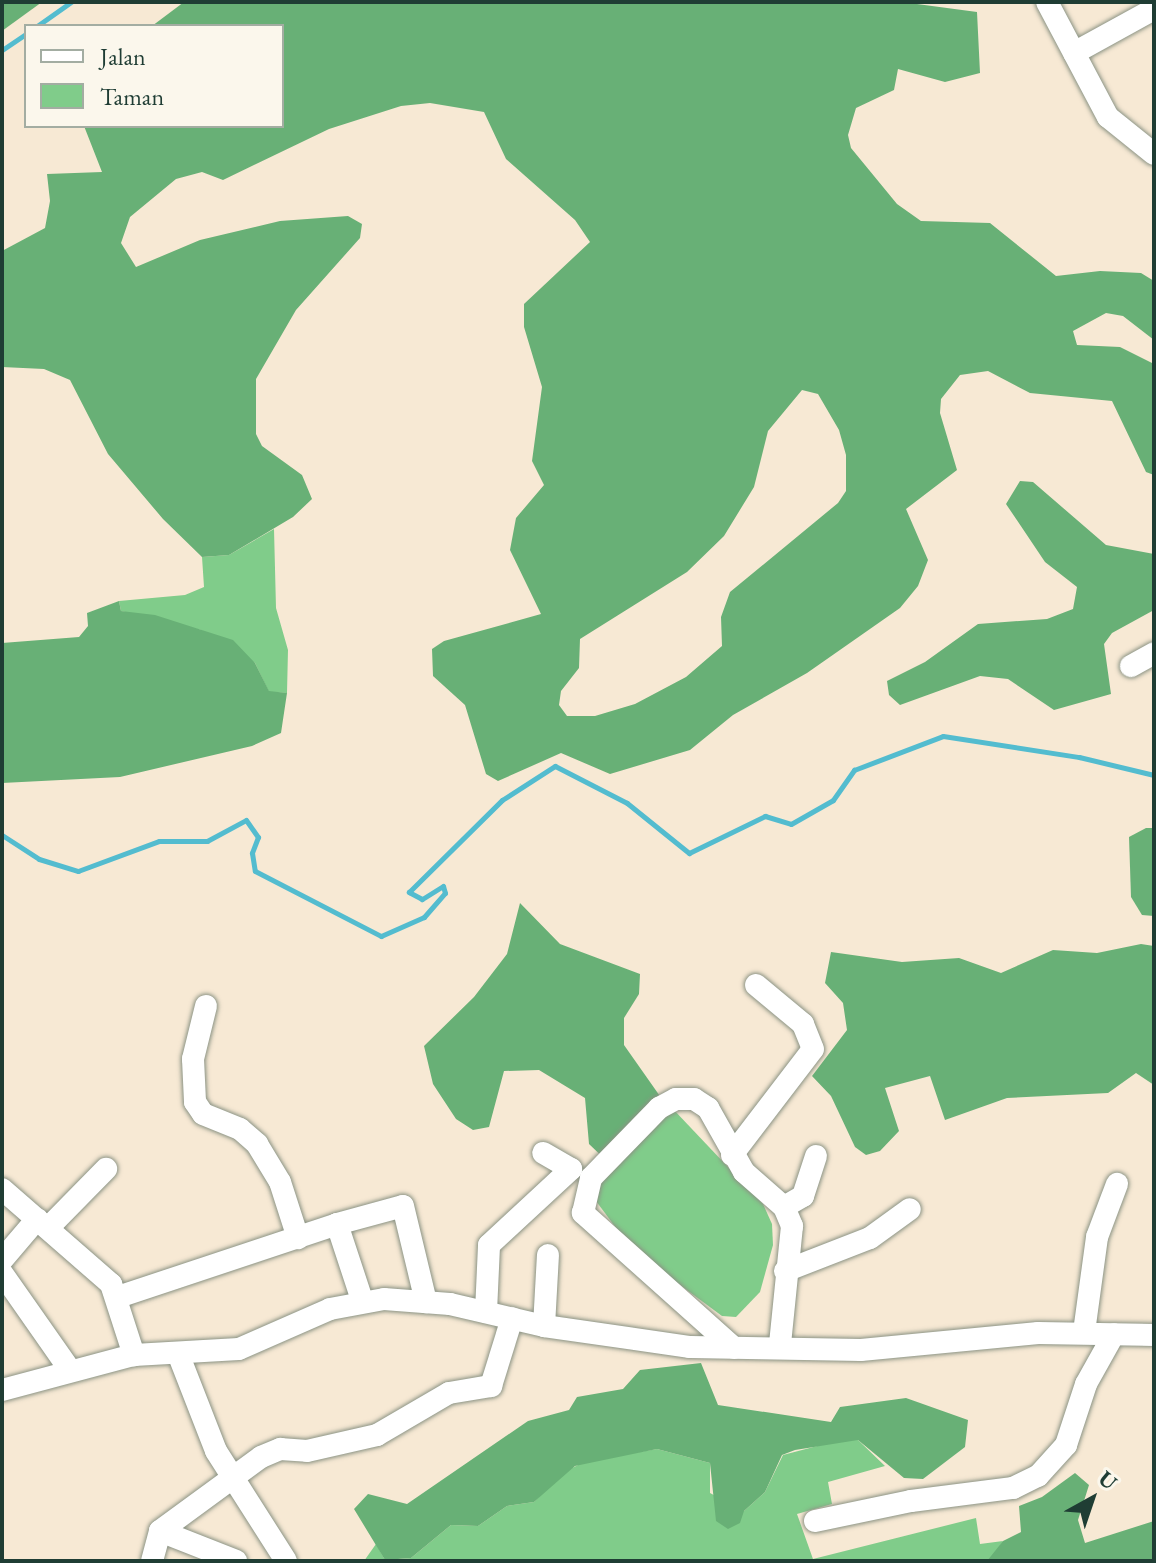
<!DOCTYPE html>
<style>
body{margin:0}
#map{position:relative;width:1156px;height:1563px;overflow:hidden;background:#f7e9d4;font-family:"EB Garamond",serif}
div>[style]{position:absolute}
.green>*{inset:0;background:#80cc8a}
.forest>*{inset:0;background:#68b076}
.stream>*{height:5px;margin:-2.5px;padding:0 2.5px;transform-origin:2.5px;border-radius:2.5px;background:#53bccf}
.roads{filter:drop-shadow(0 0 2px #8b9384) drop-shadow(0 0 2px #8b9384)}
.minor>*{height:22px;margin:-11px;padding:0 11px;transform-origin:11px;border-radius:11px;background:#fff}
span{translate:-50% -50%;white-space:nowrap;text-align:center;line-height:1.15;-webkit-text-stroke:8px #fbf7ec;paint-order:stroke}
.frame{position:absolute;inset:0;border:4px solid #1f3d34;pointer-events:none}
.legend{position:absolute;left:24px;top:24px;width:260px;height:104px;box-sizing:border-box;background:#fbf7ec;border:2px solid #a3ada2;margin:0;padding:10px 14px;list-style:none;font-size:24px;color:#1f3d34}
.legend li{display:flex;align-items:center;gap:16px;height:40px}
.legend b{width:40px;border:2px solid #a3ada2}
.north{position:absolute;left:1052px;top:1459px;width:80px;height:80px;-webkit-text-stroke:6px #fbf7ec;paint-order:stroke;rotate:40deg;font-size:22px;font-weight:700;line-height:32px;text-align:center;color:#1f3d34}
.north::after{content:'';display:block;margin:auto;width:28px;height:36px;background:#1f3d34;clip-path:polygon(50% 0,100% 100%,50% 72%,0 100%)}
</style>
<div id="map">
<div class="green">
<i style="clip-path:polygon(274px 529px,276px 608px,288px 650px,287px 693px,269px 692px,255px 663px,201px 630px,121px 611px,119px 601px,185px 595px,204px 587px,202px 557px,229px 555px)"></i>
<i style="clip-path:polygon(673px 1109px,763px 1204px,772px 1224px,773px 1245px,760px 1292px,736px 1317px,722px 1316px,672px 1279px,622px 1236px,596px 1201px,594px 1192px,629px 1145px)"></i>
<i style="clip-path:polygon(844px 1439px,858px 1440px,885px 1466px,828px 1482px,832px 1504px,797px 1514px,813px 1559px,976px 1518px,980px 1544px,1003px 1541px,991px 1560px,364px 1561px,376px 1544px,385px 1560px,411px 1558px,451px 1525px,478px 1526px,507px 1506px,534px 1502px,562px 1473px,586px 1461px,657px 1449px,710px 1463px,710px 1493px,744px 1511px,765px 1492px,783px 1455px)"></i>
</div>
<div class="forest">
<i style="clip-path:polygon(2px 2px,42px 2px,2px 31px)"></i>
<i style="clip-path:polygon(evenodd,184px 2px,902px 2px,977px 12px,980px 73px,945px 82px,898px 69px,894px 90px,856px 108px,848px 135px,851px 148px,897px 204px,921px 221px,990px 223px,1056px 276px,1100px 271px,1141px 273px,1154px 281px,1154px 340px,1123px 316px,1106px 313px,1073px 331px,1077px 345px,1120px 347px,1154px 364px,1154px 475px,1146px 472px,1112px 401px,1030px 393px,988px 371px,960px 375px,941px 399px,940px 413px,957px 470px,906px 509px,928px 560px,918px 586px,900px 608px,807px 673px,733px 715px,690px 750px,610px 774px,561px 753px,498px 781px,486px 774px,465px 705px,433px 676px,432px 649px,444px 641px,541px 614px,510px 550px,516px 518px,544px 485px,532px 461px,542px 387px,524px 327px,524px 304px,590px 242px,575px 220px,506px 159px,484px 112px,430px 103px,401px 106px,329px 129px,223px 180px,202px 172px,176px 179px,130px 217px,121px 243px,136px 267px,200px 240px,280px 221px,348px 216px,362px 224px,360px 238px,296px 310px,256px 379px,256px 434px,262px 446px,302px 475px,312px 499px,293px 517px,229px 555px,202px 557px,163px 519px,108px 454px,70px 380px,44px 369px,2px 367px,2px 251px,45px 228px,50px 201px,47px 174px,102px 172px,84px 126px,282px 126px,282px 26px,152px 26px,184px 2px,802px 390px,818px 394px,839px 430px,846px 455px,846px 491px,838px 503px,730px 592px,721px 617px,722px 646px,686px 677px,635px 704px,595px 716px,567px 716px,559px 705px,561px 691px,579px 668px,580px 639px,687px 572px,724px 536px,754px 487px,768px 431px,802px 390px)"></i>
<i style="clip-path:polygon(1020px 481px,1033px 482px,1106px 545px,1154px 554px,1154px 610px,1112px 633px,1104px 644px,1111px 694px,1054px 710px,1008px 679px,980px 676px,900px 705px,889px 695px,887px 681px,925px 662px,978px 624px,1047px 619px,1073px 609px,1077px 587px,1045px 562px,1006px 504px)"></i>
<i style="clip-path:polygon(119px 601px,121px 611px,155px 615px,233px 640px,255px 663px,269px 691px,287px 693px,281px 733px,252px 746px,120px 777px,2px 783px,2px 643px,79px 637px,88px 626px,87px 613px)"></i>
<i style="clip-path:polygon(1146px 828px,1154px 828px,1154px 916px,1142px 915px,1131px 897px,1129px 837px)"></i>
<i style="clip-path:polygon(520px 903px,560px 944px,640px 974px,639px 994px,624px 1018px,624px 1045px,669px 1109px,611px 1165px,589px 1144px,585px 1098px,539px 1070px,504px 1071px,489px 1127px,473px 1130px,456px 1119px,433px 1084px,424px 1046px,474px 997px,507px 954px)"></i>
<i style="clip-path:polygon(1141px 944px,1154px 946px,1154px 1085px,1136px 1073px,1108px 1093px,1007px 1098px,945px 1120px,930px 1076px,885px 1088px,899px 1131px,880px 1151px,866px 1155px,855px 1147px,831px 1096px,812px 1076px,847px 1030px,843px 1003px,825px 983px,831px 952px,902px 962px,959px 958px,1001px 973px,1053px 950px,1097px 953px)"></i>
<i style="clip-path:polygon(701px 1363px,718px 1405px,831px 1422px,840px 1407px,906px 1398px,968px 1420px,965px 1447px,923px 1479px,904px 1478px,858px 1440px,795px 1450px,782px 1455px,765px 1492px,744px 1511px,740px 1523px,728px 1529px,716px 1521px,710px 1463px,657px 1449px,575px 1466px,534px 1502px,507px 1506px,478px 1526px,451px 1525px,411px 1558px,385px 1560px,354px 1509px,368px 1494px,407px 1504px,528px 1421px,569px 1410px,577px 1397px,623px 1389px,640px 1370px)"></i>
<i style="clip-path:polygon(1075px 1473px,1089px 1485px,1078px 1520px,1085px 1543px,1154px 1521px,1154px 1561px,987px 1561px,1003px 1541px,1021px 1532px,1019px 1506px,1042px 1497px)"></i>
</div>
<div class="stream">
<i style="left:37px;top:26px;width:42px;rotate:-35.2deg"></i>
<i style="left:2px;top:50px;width:29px;rotate:-34deg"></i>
<i style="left:2px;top:835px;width:44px;rotate:33deg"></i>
<i style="left:39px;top:859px;width:41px;rotate:17.1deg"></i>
<i style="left:78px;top:871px;width:86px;rotate:-20.3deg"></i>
<i style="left:159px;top:841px;width:48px"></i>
<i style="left:207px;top:841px;width:44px;rotate:-28.3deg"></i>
<i style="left:246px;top:820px;width:21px;rotate:55deg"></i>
<i style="left:258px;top:837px;width:17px;rotate:111deg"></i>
<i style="left:252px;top:853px;width:18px;rotate:81deg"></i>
<i style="left:255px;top:871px;width:142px;rotate:27.3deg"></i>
<i style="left:381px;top:936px;width:47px;rotate:-23.8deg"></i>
<i style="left:424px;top:917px;width:32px;rotate:-49deg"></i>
<i style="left:445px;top:893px;width:7px;rotate:-106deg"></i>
<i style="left:443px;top:886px;width:25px;rotate:148deg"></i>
<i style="left:422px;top:899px;width:15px;rotate:-152deg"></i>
<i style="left:409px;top:892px;width:131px;rotate:-44.7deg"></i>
<i style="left:502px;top:800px;width:63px;rotate:-32.7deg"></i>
<i style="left:555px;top:766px;width:81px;rotate:27.2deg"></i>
<i style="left:627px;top:803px;width:80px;rotate:38.9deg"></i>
<i style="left:689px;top:853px;width:85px;rotate:-26deg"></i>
<i style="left:765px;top:816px;width:27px;rotate:17deg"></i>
<i style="left:791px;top:824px;width:48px;rotate:-29.7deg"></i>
<i style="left:833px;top:800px;width:37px;rotate:-55deg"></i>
<i style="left:854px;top:770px;width:95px;rotate:-20.9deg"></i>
<i style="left:943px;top:736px;width:138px;rotate:8.8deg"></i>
<i style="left:1079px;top:757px;width:77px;rotate:13.5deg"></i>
</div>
<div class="roads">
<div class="minor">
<i style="left:1047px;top:2px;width:130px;rotate:62.1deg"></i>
<i style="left:1108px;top:117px;width:59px;rotate:38.8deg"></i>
<i style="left:1074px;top:53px;width:91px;rotate:-28.8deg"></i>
<i style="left:1131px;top:666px;width:26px;rotate:-29deg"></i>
<i style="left:206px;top:1006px;width:55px;rotate:103.8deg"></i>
<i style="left:193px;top:1059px;width:43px;rotate:87.3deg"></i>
<i style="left:195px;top:1102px;width:14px;rotate:56deg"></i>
<i style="left:203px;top:1114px;width:40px;rotate:22deg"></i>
<i style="left:240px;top:1129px;width:23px;rotate:41deg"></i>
<i style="left:257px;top:1144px;width:44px;rotate:58.8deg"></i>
<i style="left:280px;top:1182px;width:59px;rotate:72.2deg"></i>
<i style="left:732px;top:1155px;width:133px;rotate:-52.6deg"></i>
<i style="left:813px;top:1049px;width:27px;rotate:-112deg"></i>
<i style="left:803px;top:1024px;width:61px;rotate:-140.3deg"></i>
<i style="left:2px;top:1189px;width:145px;rotate:41.1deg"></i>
<i style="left:111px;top:1284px;width:75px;rotate:72.1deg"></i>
<i style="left:134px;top:1355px;width:105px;rotate:-3.3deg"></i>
<i style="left:239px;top:1349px;width:99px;rotate:-23.7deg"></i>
<i style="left:330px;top:1309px;width:55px;rotate:-10.5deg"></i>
<i style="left:384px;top:1299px;width:66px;rotate:4.3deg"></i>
<i style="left:450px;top:1304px;width:97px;rotate:13.2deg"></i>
<i style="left:544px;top:1326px;width:148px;rotate:8.2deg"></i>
<i style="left:690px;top:1347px;width:171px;rotate:1deg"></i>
<i style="left:861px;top:1350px;width:178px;rotate:-5.5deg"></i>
<i style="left:1038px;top:1333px;width:116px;rotate:1deg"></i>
<i style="left:784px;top:1207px;width:22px;rotate:-30deg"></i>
<i style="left:803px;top:1196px;width:42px;rotate:-72deg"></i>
<i style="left:337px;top:1224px;width:68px;rotate:-15.3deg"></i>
<i style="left:403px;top:1206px;width:99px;rotate:76.5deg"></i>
<i style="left:48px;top:1228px;width:83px;rotate:-45.5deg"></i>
<i style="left:2px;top:1260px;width:54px;rotate:-49.5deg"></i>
<i style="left:785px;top:1271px;width:91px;rotate:-21.2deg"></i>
<i style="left:870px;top:1238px;width:49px;rotate:-35.9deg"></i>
<i style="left:2px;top:1273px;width:118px;rotate:55deg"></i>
<i style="left:118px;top:1297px;width:231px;rotate:-18.4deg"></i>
<i style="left:337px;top:1224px;width:80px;rotate:71.8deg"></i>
<i style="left:486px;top:1312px;width:67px;rotate:-87.4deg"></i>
<i style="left:489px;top:1245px;width:112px;rotate:-42.8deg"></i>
<i style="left:571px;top:1169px;width:32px;rotate:-150deg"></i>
<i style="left:544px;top:1326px;width:71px;rotate:-86.8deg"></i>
<i style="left:1084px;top:1332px;width:96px;rotate:-82.2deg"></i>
<i style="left:1097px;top:1237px;width:57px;rotate:-69.3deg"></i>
<i style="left:734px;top:1348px;width:203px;rotate:-138.2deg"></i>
<i style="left:583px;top:1213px;width:36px;rotate:-77deg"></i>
<i style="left:591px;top:1178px;width:98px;rotate:-45.8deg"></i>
<i style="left:659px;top:1108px;width:19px;rotate:-28deg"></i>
<i style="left:676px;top:1099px;width:18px"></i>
<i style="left:694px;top:1099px;width:17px;rotate:33deg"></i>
<i style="left:708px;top:1108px;width:73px;rotate:60.6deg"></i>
<i style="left:744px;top:1172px;width:53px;rotate:41.2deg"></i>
<i style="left:784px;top:1207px;width:21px;rotate:67deg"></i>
<i style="left:792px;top:1226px;width:120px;rotate:95.8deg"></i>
<i style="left:179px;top:1356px;width:102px;rotate:68.7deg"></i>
<i style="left:216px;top:1451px;width:130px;rotate:57.5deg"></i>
<i style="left:2px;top:1390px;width:137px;rotate:-14.9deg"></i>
<i style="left:815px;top:1521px;width:98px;rotate:-11.8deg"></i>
<i style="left:911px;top:1501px;width:103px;rotate:-7.3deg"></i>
<i style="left:1013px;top:1488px;width:28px;rotate:-26deg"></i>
<i style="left:1038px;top:1476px;width:42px;rotate:-47.9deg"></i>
<i style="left:1066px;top:1445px;width:64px;rotate:-71.8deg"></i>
<i style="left:1086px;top:1384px;width:57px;rotate:-60.8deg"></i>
<i style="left:160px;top:1531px;width:82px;rotate:21.5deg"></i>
<i style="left:152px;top:1561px;width:31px;rotate:-75deg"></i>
<i style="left:160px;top:1531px;width:125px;rotate:-36.2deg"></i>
<i style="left:261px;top:1457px;width:21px;rotate:-23deg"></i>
<i style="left:280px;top:1449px;width:27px;rotate:4deg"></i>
<i style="left:307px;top:1451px;width:72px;rotate:-12.9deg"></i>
<i style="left:377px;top:1435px;width:83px;rotate:-30.3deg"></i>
<i style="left:449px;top:1393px;width:43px;rotate:-9.5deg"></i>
<i style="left:491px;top:1386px;width:71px;rotate:-72.8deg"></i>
</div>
</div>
<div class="frame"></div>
<ul class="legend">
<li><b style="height:10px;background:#fff"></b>Jalan</li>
<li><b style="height:22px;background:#80cc8a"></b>Taman</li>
</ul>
<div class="north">U</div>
</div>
